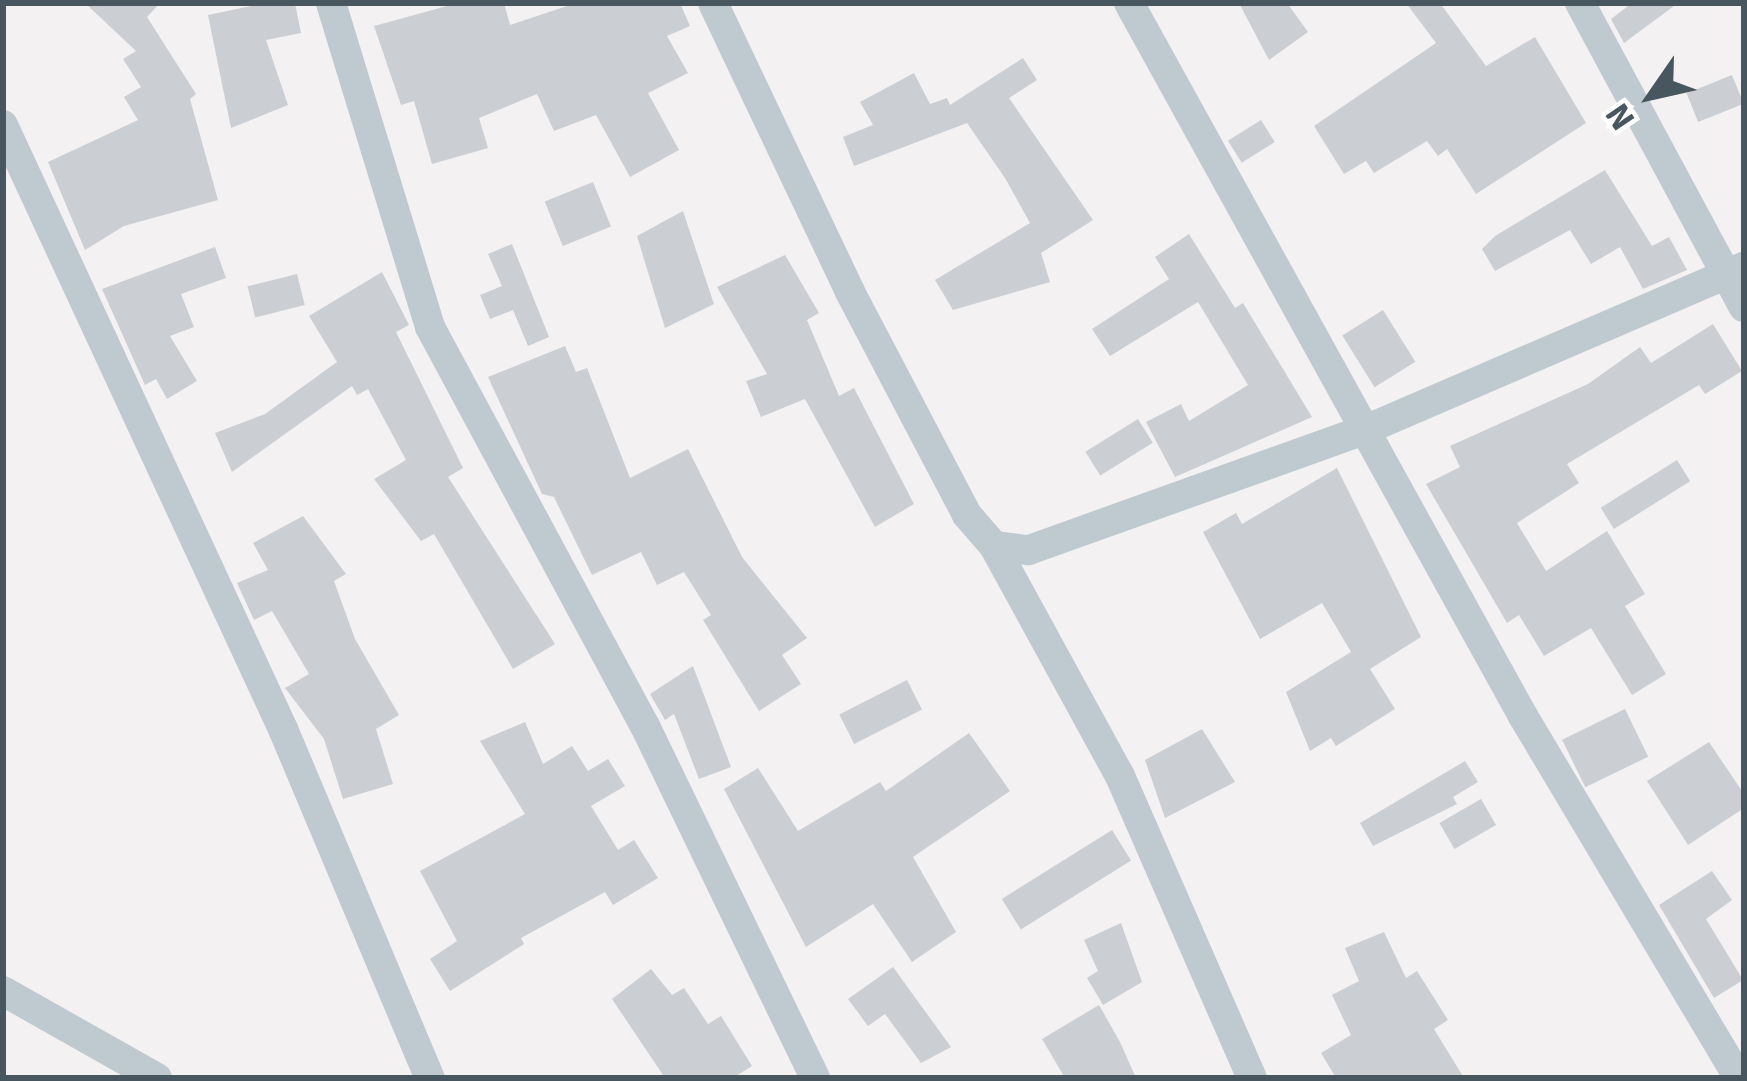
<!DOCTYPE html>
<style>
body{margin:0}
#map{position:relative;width:1747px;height:1081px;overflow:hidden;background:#f3f1f1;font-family:Signika,sans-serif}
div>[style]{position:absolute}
.building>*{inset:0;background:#cbcfd3;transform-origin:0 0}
.street>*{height:30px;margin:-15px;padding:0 15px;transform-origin:15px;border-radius:15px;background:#becad0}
span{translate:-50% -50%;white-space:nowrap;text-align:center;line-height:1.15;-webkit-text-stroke:9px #fff;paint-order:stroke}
.frame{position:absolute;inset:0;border:6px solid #48575f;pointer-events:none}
.north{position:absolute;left:1591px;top:36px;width:120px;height:120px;-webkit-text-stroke:9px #fff;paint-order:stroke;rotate:236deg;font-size:33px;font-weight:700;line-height:48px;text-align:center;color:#48575f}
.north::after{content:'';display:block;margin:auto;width:42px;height:54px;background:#48575f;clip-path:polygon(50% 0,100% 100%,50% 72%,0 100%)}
</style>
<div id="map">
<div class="building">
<i style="clip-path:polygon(85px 3px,160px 3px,147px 17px,196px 94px,190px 99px,218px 200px,124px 226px,85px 250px,48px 162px,138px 120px,124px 97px,141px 87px,123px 59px,136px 51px)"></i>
<i style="clip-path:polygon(266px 3px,295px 3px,301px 33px,266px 40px,288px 105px,231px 128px,208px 15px)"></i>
<i style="clip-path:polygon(458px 3px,504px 3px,510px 25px,576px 3px,680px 3px,690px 26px,667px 36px,688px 73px,648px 93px,679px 150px,630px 177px,596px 115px,554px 131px,537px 94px,479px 118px,488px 148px,432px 164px,414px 101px,401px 105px,374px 26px)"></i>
<i style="clip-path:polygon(1239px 3px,1287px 3px,1308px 32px,1269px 60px)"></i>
<i style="clip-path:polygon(1406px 3px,1440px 3px,1486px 66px,1535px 37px,1586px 123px,1476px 194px,1447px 149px,1438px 156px,1427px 141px,1374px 173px,1366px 161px,1344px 174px,1314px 126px,1436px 43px)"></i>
<i style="clip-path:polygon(1632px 3px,1678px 3px,1624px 43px,1611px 19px)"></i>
<i style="clip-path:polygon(1023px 58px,1037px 80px,1009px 98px,1093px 220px,1041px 253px,1050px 282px,953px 310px,935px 280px,1030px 223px,1005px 178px,967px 123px,854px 166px,843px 137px,873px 125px,860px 102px,914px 73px,930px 104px,947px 98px,950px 105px)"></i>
<i style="left:1732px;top:75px;width:31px;height:49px;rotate:68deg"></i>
<i style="left:1261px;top:120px;width:26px;height:39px;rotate:58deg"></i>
<i style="clip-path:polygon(1605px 170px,1652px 246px,1669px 237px,1687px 270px,1643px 289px,1620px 247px,1591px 264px,1570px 230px,1495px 271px,1482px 249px,1495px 236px)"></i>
<i style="left:593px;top:182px;width:48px;height:52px;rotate:68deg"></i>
<i style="clip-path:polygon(683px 211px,714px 304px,665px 328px,637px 236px)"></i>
<i style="clip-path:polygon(1189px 234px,1235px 308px,1243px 303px,1312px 417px,1175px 477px,1146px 422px,1181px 404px,1189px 421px,1248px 385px,1198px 302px,1110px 356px,1092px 329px,1169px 279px,1155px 257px)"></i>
<i style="clip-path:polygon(512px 244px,549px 337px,528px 346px,513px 310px,490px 319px,480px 295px,502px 286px,488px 254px)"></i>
<i style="clip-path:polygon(215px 247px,226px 278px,181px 294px,194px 327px,170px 336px,197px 381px,167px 399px,156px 379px,145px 385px,102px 289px)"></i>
<i style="clip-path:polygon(785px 255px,819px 313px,807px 320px,839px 396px,854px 388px,914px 504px,875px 527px,805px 399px,761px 417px,746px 381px,767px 374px,717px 287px)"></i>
<i style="clip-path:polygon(382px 272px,409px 325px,396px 332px,463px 468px,448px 477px,555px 644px,513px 669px,434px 534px,421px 541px,374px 479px,406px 460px,368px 389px,357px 395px,352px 386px,232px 472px,215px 433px,265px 414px,337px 362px,309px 316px)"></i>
<i style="left:297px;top:274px;width:32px;height:51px;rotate:76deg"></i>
<i style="left:1383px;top:310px;width:61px;height:48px;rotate:58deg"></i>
<i style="clip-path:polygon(1713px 324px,1742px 371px,1705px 394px,1699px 385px,1567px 464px,1579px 483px,1517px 523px,1546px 571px,1607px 531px,1645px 594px,1625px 606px,1666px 674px,1632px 695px,1591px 628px,1544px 656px,1519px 615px,1507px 623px,1426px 484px,1460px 467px,1450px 446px,1588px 384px,1640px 347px,1651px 363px)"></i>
<i style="clip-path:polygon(565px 346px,576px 372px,587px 368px,630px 478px,688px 449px,742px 557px,807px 638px,782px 655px,801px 684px,759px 711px,703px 620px,711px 615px,684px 572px,657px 585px,641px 552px,592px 575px,554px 497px,542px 494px,488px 377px)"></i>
<i style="left:1138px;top:419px;width:28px;height:62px;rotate:58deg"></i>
<i style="left:1677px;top:460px;width:25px;height:90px;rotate:58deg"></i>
<i style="clip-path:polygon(1337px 468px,1421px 637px,1370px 669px,1395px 709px,1336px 746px,1331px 738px,1310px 751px,1286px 692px,1351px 652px,1322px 603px,1260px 639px,1203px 532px,1236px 513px,1242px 524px)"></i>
<i style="clip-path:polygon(303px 516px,346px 574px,334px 581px,355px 639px,399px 715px,376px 729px,393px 784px,343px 799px,324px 739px,285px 688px,309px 674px,272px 611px,254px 620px,237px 583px,268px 570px,253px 543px)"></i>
<i style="clip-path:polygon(693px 666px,731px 767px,699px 779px,674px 714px,665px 720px,650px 694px)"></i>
<i style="left:907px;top:680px;width:33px;height:76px;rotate:63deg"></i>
<i style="left:1625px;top:709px;width:53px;height:70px;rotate:64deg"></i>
<i style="clip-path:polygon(525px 722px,543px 764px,572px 746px,588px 771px,608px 759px,625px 786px,591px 806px,618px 850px,634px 840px,658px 878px,613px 905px,605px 892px,521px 938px,524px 944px,450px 991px,430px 959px,457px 941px,420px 871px,525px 814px,480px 741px)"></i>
<i style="clip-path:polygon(1202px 729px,1235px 782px,1165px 818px,1145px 760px)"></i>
<i style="clip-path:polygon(969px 733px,1010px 791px,913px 857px,956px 932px,912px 962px,873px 904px,806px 947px,724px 789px,758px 768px,798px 831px,880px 782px,886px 791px)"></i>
<i style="clip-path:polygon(1709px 742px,1744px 794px,1744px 808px,1688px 845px,1647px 781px)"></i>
<i style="clip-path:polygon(1465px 761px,1478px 782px,1453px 797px,1457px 804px,1373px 846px,1360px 823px)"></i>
<i style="left:1481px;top:799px;width:30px;height:48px;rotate:60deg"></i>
<i style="left:1112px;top:830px;width:36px;height:130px;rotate:58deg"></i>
<i style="clip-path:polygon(1712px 871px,1732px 900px,1706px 919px,1743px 980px,1714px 998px,1659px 905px)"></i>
<i style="clip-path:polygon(1121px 923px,1142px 982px,1103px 1005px,1087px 978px,1098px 971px,1084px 940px)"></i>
<i style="clip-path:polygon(1384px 932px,1406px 978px,1417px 971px,1448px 1020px,1434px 1029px,1464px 1078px,1336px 1078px,1321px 1053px,1351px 1035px,1332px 995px,1359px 981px,1345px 948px)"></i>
<i style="clip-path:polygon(893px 967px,951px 1047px,921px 1063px,885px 1014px,868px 1026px,848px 999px)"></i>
<i style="clip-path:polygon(651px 969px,672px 995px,684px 988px,708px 1024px,721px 1016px,752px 1066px,733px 1078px,665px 1078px,612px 999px)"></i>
<i style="clip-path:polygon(1099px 1005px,1120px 1042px,1136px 1078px,1065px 1078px,1042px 1039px)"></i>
</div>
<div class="street">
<i style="left:331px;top:3px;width:339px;rotate:73deg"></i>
<i style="left:430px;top:327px;width:453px;rotate:61.7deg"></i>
<i style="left:645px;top:726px;width:391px;rotate:64.2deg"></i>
<i style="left:713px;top:3px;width:318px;rotate:64.6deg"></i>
<i style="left:849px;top:290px;width:254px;rotate:62.3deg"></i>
<i style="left:967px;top:515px;width:41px;rotate:48.9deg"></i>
<i style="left:994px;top:546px;width:35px;rotate:7deg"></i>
<i style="left:1029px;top:550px;width:357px;rotate:-19.7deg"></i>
<i style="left:1365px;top:430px;width:413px;rotate:-23.3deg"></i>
<i style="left:1129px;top:3px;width:815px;rotate:61.08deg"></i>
<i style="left:1523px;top:716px;width:422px;rotate:59.2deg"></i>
<i style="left:1580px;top:3px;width:345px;rotate:61.7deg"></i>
<i style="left:3px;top:125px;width:666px;rotate:65.13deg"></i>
<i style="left:283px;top:729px;width:379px;rotate:67.2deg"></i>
<i style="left:994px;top:546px;width:262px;rotate:61.3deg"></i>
<i style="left:1120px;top:776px;width:330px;rotate:66.4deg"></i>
<i style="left:3px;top:991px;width:177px;rotate:29.5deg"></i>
</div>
<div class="frame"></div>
<div class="north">N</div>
</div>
